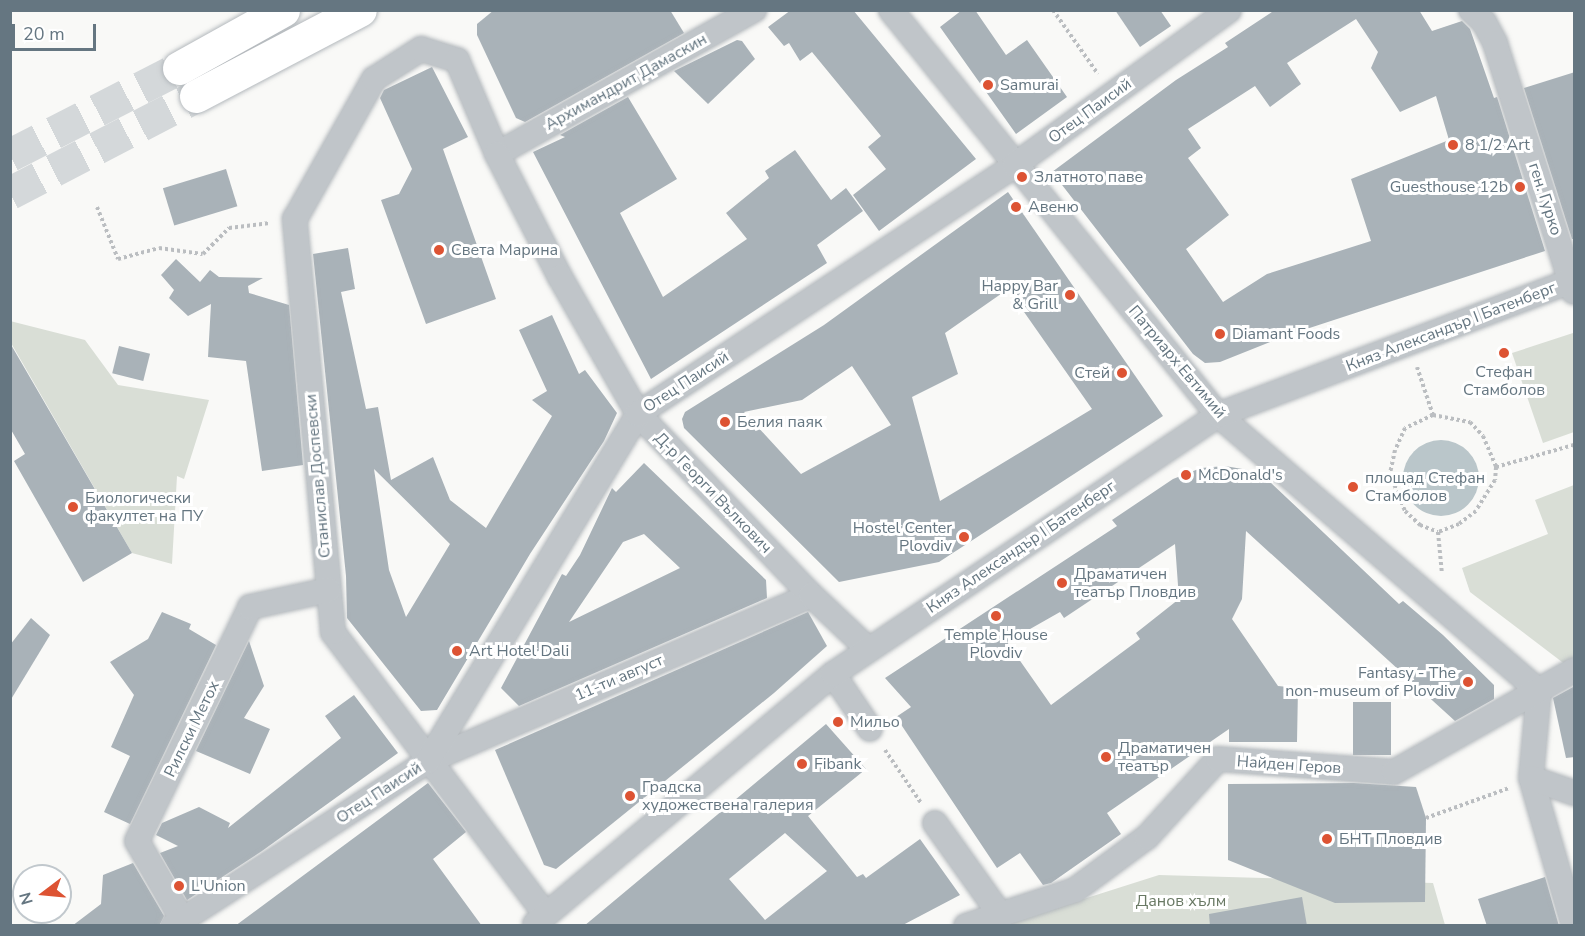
<!DOCTYPE html>
<meta charset="utf-8">
<style>
body{margin:0}
#map{position:relative;width:1585px;height:936px;overflow:hidden;background:#f9f9f7;font-family:"Nunito Sans",sans-serif}
div>[style]{position:absolute}
.green>*{inset:0;background:#d9ded6}
.water>*{inset:0;background:#bac6ca}
.round{border-radius:50%}
.building>*{inset:0;background:#a9b2b8;transform-origin:0 0}
.primary-tunnel>*{height:33px;margin-top:-16.5px;transform-origin:0;background:repeating-linear-gradient(90deg,#d4d8da 0 33px,transparent 0 49px)}
.path>*{height:4px;margin-top:-2px;transform-origin:0;background:repeating-linear-gradient(90deg,#bbbec1 0 3px,transparent 0 6px)}
.roads{filter:drop-shadow(0 0 2px #b4b9bd) drop-shadow(0 0 2px #b4b9bd)}
.street>*{height:24px;margin:-12px;padding:0 12px;transform-origin:12px;border-radius:12px;background:#c0c5c9}
.primary>*{height:33px;margin:-16.5px;padding:0 16.5px;transform-origin:16.5px;border-radius:16.5px;background:#fff}
.dots>*{width:16px;height:16px;translate:-50% -50%;box-sizing:border-box;border:3px solid #fff;border-radius:50%}
span{translate:-50% -50%;white-space:nowrap;text-align:center;line-height:1.15;-webkit-text-stroke:6px #fff;paint-order:stroke}
.street-label{font-size:16px;color:#657681}
.poi-label{font-size:16px;color:#657681}
.left{translate:0 -50%;text-align:left}
.right{translate:-100% -50%;text-align:right}
.park-label{font-size:16px;color:#697964}
.frame{position:absolute;inset:0;border:12px solid #657681;pointer-events:none}
.north{position:absolute;left:12px;top:864px;width:60px;height:60px;box-sizing:border-box;background:#fff;border:2px solid #c1c8cd;border-radius:50%;rotate:254deg;font-size:16px;font-weight:700;line-height:24px;text-align:center;color:#657681}
.north::after{content:'';display:block;margin:auto;width:21px;height:27px;background:#dd5333;clip-path:polygon(50% 0,100% 100%,50% 72%,0 100%)}
.scale{position:absolute;left:12px;top:24px;width:84px;height:27px;box-sizing:border-box;border:3px solid #657681;border-top:0;padding-left:8px;font-size:18px;line-height:21px;white-space:nowrap;color:#657681;-webkit-text-stroke:4px #fff;paint-order:stroke}
</style>
<div id="map">
<div class="green">
<i style="clip-path:polygon(10px 321px,85px 340px,118px 385px,209px 400px,184px 479px,177px 476px,172px 564px,132px 553px,11px 343px)"></i>
<i style="clip-path:polygon(1573px 333px,1574px 432px,1543px 443px,1512px 353px)"></i>
<i style="clip-path:polygon(1574px 485px,1574px 660px,1566px 665px,1470px 592px,1462px 568px,1548px 534px,1535px 500px)"></i>
<i style="clip-path:polygon(1159px 875px,1433px 883px,1445px 925px,999px 926px)"></i>
</div>
<div class="water">
<i class="round" style="left:1403px;top:440px;width:76px;height:76px"></i>
</div>
<div class="building">
<i style="clip-path:polygon(494px 10px,670px 10px,684px 33px,525px 122px,516px 118px,477px 35px,477px 24px)"></i>
<i style="clip-path:polygon(791px 10px,853px 10px,976px 159px,879px 231px,853px 195px,886px 169px,868px 147px,881px 136px,812px 52px,800px 61px,789px 43px,784px 46px,768px 27px)"></i>
<i style="clip-path:polygon(962px 10px,975px 10px,1006px 55px,1027px 40px,1067px 97px,1016px 134px,940px 27px)"></i>
<i style="clip-path:polygon(1115px 10px,1160px 10px,1171px 26px,1140px 47px)"></i>
<i style="clip-path:polygon(evenodd,1275px 10px,1419px 10px,1432px 31px,1462px 21px,1470px 29px,1494px 98px,1497px 97px,1545px 251px,1285px 336px,1220px 362px,1205px 363px,1193px 354px,1052px 172px,1176px 80px,1228px 47px,1225px 43px,1275px 10px,1356px 19px,1378px 52px,1371px 68px,1400px 112px,1436px 96px,1449px 140px,1351px 179px,1371px 241px,1267px 274px,1223px 302px,1186px 249px,1229px 215px,1188px 158px,1201px 148px,1188px 129px,1255px 86px,1270px 107px,1301px 84px,1287px 63px,1356px 19px)"></i>
<i style="clip-path:polygon(737px 40px,742px 41px,755px 59px,708px 104px,674px 71px)"></i>
<i style="clip-path:polygon(432px 67px,468px 137px,443px 149px,496px 299px,426px 324px,381px 200px,399px 194px,412px 169px,380px 98px,384px 90px)"></i>
<i style="clip-path:polygon(1575px 72px,1575px 239px,1572px 239px,1524px 88px)"></i>
<i style="clip-path:polygon(628px 97px,677px 179px,620px 213px,663px 297px,747px 239px,726px 213px,769px 178px,765px 171px,795px 150px,831px 200px,846px 188px,863px 211px,817px 245px,827px 263px,651px 379px,533px 152px,565px 137px,560px 135px)"></i>
<i style="left:226px;top:169px;width:39px;height:66px;rotate:73deg"></i>
<i style="clip-path:polygon(evenodd,1008px 192px,1163px 416px,939px 562px,839px 582px,684px 428px,682px 419px,685px 412px,824px 325px,1008px 192px,1008px 289px,1092px 409px,940px 501px,912px 397px,958px 374px,945px 333px,1008px 289px,1008px 192px,852px 366px,891px 425px,801px 474px,744px 412px,802px 400px,852px 366px)"></i>
<i style="clip-path:polygon(evenodd,348px 248px,355px 289px,341px 292px,366px 409px,378px 407px,391px 480px,433px 457px,450px 500px,486px 528px,552px 416px,532px 400px,547px 391px,519px 330px,552px 315px,579px 374px,585px 370px,617px 413px,604px 441px,530px 554px,437px 710px,421px 711px,347px 618px,346px 576px,313px 254px,348px 248px,374px 469px,450px 544px,406px 617px,389px 570px,374px 469px)"></i>
<i style="clip-path:polygon(176px 259px,200px 282px,210px 270px,219px 277px,263px 278px,248px 286px,249px 293px,289px 305px,303px 465px,262px 471px,246px 361px,208px 357px,211px 304px,188px 316px,169px 298px,174px 290px,161px 275px)"></i>
<i style="clip-path:polygon(10px 343px,132px 553px,83px 582px,14px 461px,25px 454px,10px 428px)"></i>
<i style="left:119px;top:346px;width:32px;height:28px;rotate:14deg"></i>
<i style="clip-path:polygon(evenodd,644px 463px,766px 580px,767px 598px,519px 706px,501px 688px,562px 574px,566px 576px,580px 555px,612px 488px,616px 492px,644px 463px,644px 534px,680px 568px,569px 622px,623px 542px,644px 534px)"></i>
<i style="clip-path:polygon(evenodd,1225px 466px,1248px 470px,1268px 480px,1399px 604px,1403px 601px,1443px 635px,1494px 685px,1494px 699px,1455px 721px,1246px 531px,1242px 599px,1232px 619px,1278px 686px,1298px 688px,1297px 742px,1229px 742px,1229px 729px,1107px 813px,1121px 834px,1051px 883px,1043px 885px,1020px 853px,997px 868px,896px 717px,911px 707px,885px 678px,1117px 526px,1112px 520px,1173px 479px,1201px 468px,1225px 466px,1175px 544px,1179px 599px,1136px 633px,1140px 639px,1051px 705px,1007px 642px,1060px 612px,1064px 618px,1175px 544px)"></i>
<i style="clip-path:polygon(162px 612px,191px 624px,189px 629px,216px 645px,130px 824px,104px 812px,130px 756px,111px 747px,134px 695px,110px 662px,148px 639px)"></i>
<i style="clip-path:polygon(808px 612px,827px 646px,774px 693px,556px 869px,544px 865px,495px 750px)"></i>
<i style="clip-path:polygon(31px 618px,50px 635px,10px 701px,10px 645px)"></i>
<i style="clip-path:polygon(249px 641px,264px 686px,244px 718px,270px 729px,250px 774px,196px 751px)"></i>
<i style="clip-path:polygon(1575px 686px,1575px 757px,1566px 758px,1553px 698px)"></i>
<i style="clip-path:polygon(354px 695px,398px 753px,262px 851px,187px 900px,160px 853px,178px 846px,156px 835px,162px 823px,199px 807px,230px 823px,228px 828px,341px 738px,325px 716px)"></i>
<i style="left:1353px;top:702px;width:38px;height:53px"></i>
<i style="clip-path:polygon(evenodd,826px 724px,866px 769px,808px 816px,857px 877px,863px 874px,866px 878px,920px 839px,960px 895px,901px 926px,584px 926px,826px 724px,785px 833px,827px 871px,765px 920px,729px 879px,785px 833px)"></i>
<i style="clip-path:polygon(428px 783px,466px 832px,433px 859px,482px 926px,235px 926px)"></i>
<i style="clip-path:polygon(1354px 783px,1416px 787px,1426px 818px,1425px 902px,1335px 903px,1228px 860px,1228px 784px)"></i>
<i style="clip-path:polygon(133px 863px,164px 916px,159px 926px,72px 926px,101px 904px,103px 875px)"></i>
<i style="clip-path:polygon(1545px 877px,1559px 926px,1487px 926px,1478px 899px)"></i>
<i style="clip-path:polygon(1302px 897px,1307px 926px,1210px 926px,1209px 914px)"></i>
</div>
<div class="primary-tunnel">
<i style="left:10px;top:155px;width:190px;rotate:-27.2deg"></i>
<i style="left:10px;top:193px;width:210px;rotate:-27.5deg"></i>
</div>
<div class="path">
<i style="left:1053px;top:10px;width:78px;rotate:54.9deg"></i>
<i style="left:97px;top:207px;width:56px;rotate:68deg"></i>
<i style="left:118px;top:259px;width:42px;rotate:-15deg"></i>
<i style="left:159px;top:248px;width:44px;rotate:7.8deg"></i>
<i style="left:203px;top:254px;width:37px;rotate:-45deg"></i>
<i style="left:229px;top:228px;width:41px;rotate:-7deg"></i>
<i style="left:1417px;top:367px;width:51px;rotate:71.6deg"></i>
<i style="left:1433px;top:415px;width:38px;rotate:11deg"></i>
<i style="left:1470px;top:422px;width:19px;rotate:47deg"></i>
<i style="left:1483px;top:436px;width:34px;rotate:67deg"></i>
<i style="left:1496px;top:467px;width:13px;rotate:94deg"></i>
<i style="left:1495px;top:480px;width:36px;rotate:122deg"></i>
<i style="left:1476px;top:511px;width:21px;rotate:143deg"></i>
<i style="left:1459px;top:524px;width:22px;rotate:159deg"></i>
<i style="left:1438px;top:532px;width:42px;rotate:84.6deg"></i>
<i style="left:1433px;top:415px;width:31px;rotate:155deg"></i>
<i style="left:1405px;top:428px;width:24px;rotate:114deg"></i>
<i style="left:1395px;top:450px;width:25px;rotate:102deg"></i>
<i style="left:1390px;top:474px;width:40px;rotate:68deg"></i>
<i style="left:1405px;top:511px;width:21px;rotate:43deg"></i>
<i style="left:1420px;top:525px;width:19px;rotate:21deg"></i>
<i style="left:1496px;top:467px;width:81px;rotate:-15.8deg"></i>
<i style="left:885px;top:750px;width:64px;rotate:55.8deg"></i>
<i style="left:1426px;top:818px;width:88px;rotate:-19.9deg"></i>
</div>
<div class="roads">
<div class="street">
<i style="left:891px;top:10px;width:521px;rotate:51.08deg"></i>
<i style="left:1218px;top:415px;width:423px;rotate:40.7deg"></i>
<i style="left:1471px;top:10px;width:18px;rotate:43deg"></i>
<i style="left:1484px;top:22px;width:24px;rotate:62deg"></i>
<i style="left:1495px;top:43px;width:261px;rotate:72.4deg"></i>
<i style="left:497px;top:154px;width:295px;rotate:-29.3deg"></i>
<i style="left:833px;top:674px;width:66px;rotate:56.1deg"></i>
<i style="left:1539px;top:691px;width:87px;rotate:95.3deg"></i>
<i style="left:1531px;top:778px;width:154px;rotate:73.8deg"></i>
<i style="left:428px;top:761px;width:417px;rotate:-23.4deg"></i>
<i style="left:1531px;top:778px;width:46px;rotate:19.2deg"></i>
<i style="left:935px;top:823px;width:112px;rotate:54.5deg"></i>
<i style="left:546px;top:915px;width:354px;rotate:-127deg"></i>
<i style="left:333px;top:632px;width:415px;rotate:-95.3deg"></i>
<i style="left:295px;top:219px;width:161px;rotate:-60.6deg"></i>
<i style="left:374px;top:79px;width:56px;rotate:-32.6deg"></i>
<i style="left:421px;top:49px;width:38px;rotate:17deg"></i>
<i style="left:457px;top:60px;width:102px;rotate:66.9deg"></i>
<i style="left:497px;top:154px;width:138px;rotate:62.9deg"></i>
<i style="left:560px;top:277px;width:158px;rotate:60.3deg"></i>
<i style="left:638px;top:414px;width:250px;rotate:46.3deg"></i>
<i style="left:811px;top:595px;width:77px;rotate:43.4deg"></i>
<i style="left:182px;top:919px;width:90px;rotate:-120deg"></i>
<i style="left:137px;top:841px;width:260px;rotate:-64.2deg"></i>
<i style="left:250px;top:607px;width:80px;rotate:-12.3deg"></i>
<i style="left:535px;top:924px;width:389px;rotate:-40deg"></i>
<i style="left:833px;top:674px;width:464px;rotate:-33.9deg"></i>
<i style="left:1218px;top:415px;width:381px;rotate:-20.8deg"></i>
<i style="left:173px;top:926px;width:304px;rotate:-32.9deg"></i>
<i style="left:428px;top:761px;width:406px;rotate:-58.8deg"></i>
<i style="left:638px;top:414px;width:452px;rotate:-33.4deg"></i>
<i style="left:1015px;top:165px;width:264px;rotate:-35.9deg"></i>
<i style="left:966px;top:926px;width:115px;rotate:-18.3deg"></i>
<i style="left:1075px;top:890px;width:89px;rotate:-36.4deg"></i>
<i style="left:1147px;top:837px;width:105px;rotate:-47.7deg"></i>
<i style="left:1218px;top:759px;width:176px;rotate:4.2deg"></i>
<i style="left:1394px;top:772px;width:207px;rotate:-29.5deg"></i>
</div>
<div class="primary">
<i style="left:179px;top:68px;width:119px;rotate:-29.1deg"></i>
<i style="left:196px;top:96px;width:185px;rotate:-27.7deg"></i>
</div>
</div>
<div class="dots">
<i style="left:988px;top:85px;background:#dd5333"></i>
<i style="left:1453px;top:145px;background:#dd5333"></i>
<i style="left:1022px;top:177px;background:#dd5333"></i>
<i style="left:1520px;top:187px;background:#dd5333"></i>
<i style="left:1016px;top:207px;background:#dd5333"></i>
<i style="left:439px;top:250px;background:#dd5333"></i>
<i style="left:1070px;top:295px;background:#dd5333"></i>
<i style="left:1220px;top:334px;background:#dd5333"></i>
<i style="left:1504px;top:353px;background:#dd5333"></i>
<i style="left:1122px;top:373px;background:#dd5333"></i>
<i style="left:725px;top:422px;background:#dd5333"></i>
<i style="left:1186px;top:475px;background:#dd5333"></i>
<i style="left:1353px;top:487px;background:#dd5333"></i>
<i style="left:73px;top:507px;background:#dd5333"></i>
<i style="left:964px;top:537px;background:#dd5333"></i>
<i style="left:1062px;top:583px;background:#dd5333"></i>
<i style="left:996px;top:616px;background:#dd5333"></i>
<i style="left:457px;top:651px;background:#dd5333"></i>
<i style="left:1468px;top:682px;background:#dd5333"></i>
<i style="left:838px;top:722px;background:#dd5333"></i>
<i style="left:1106px;top:757px;background:#dd5333"></i>
<i style="left:802px;top:764px;background:#dd5333"></i>
<i style="left:630px;top:796px;background:#dd5333"></i>
<i style="left:1327px;top:839px;background:#dd5333"></i>
<i style="left:179px;top:886px;background:#dd5333"></i>
</div>
<div class="street-label">
<span style="left:626px;top:82px;rotate:-29deg">Архимандрит Дамаскин</span>
<span style="left:1090px;top:111px;rotate:-36deg">Отец Паисий</span>
<span style="left:1545px;top:199px;rotate:72deg">ген. Гурко</span>
<span style="left:1451px;top:327px;rotate:-21deg">Княз Александър I Батенберг</span>
<span style="left:1177px;top:362px;rotate:50deg">Патриарх Евтимий</span>
<span style="left:686px;top:382px;rotate:-33deg">Отец Паисий</span>
<span style="left:318px;top:476px;rotate:-95deg">Станислав Доспевски</span>
<span style="left:713px;top:493px;rotate:46deg">Д-р Георги Вълкович</span>
<span style="left:1021px;top:547px;rotate:-34deg">Княз Александър I Батенберг</span>
<span style="left:619px;top:678px;rotate:-23deg">11-ти август</span>
<span style="left:192px;top:729px;rotate:-64deg">Рилски Метох</span>
<span style="left:1289px;top:765px;rotate:4deg">Найден Геров</span>
<span style="left:379px;top:793px;rotate:-33deg">Отец Паисий</span>
</div>
<div class="poi-label">
<span class="left" style="left:1000px;top:85px">Samurai</span>
<span class="left" style="left:1465px;top:145px">8 1/2 Art</span>
<span class="left" style="left:1034px;top:177px">Златното паве</span>
<span class="right" style="left:1508px;top:187px">Guesthouse 12b</span>
<span class="left" style="left:1028px;top:207px">Авеню</span>
<span class="left" style="left:451px;top:250px">Света Марина</span>
<span class="right" style="left:1058px;top:295px">Happy Bar<br>&amp; Grill</span>
<span class="left" style="left:1232px;top:334px">Diamant Foods</span>
<span style="left:1504px;top:381px">Стефан<br>Стамболов</span>
<span class="right" style="left:1110px;top:373px">Стей</span>
<span class="left" style="left:737px;top:422px">Белия паяк</span>
<span class="left" style="left:1198px;top:475px">McDonald's</span>
<span class="left" style="left:1365px;top:487px">площад Стефан<br>Стамболов</span>
<span class="left" style="left:85px;top:507px">Биологически<br>факултет на ПУ</span>
<span class="right" style="left:952px;top:537px">Hostel Center<br>Plovdiv</span>
<span class="left" style="left:1074px;top:583px">Драматичен<br>театър Пловдив</span>
<span style="left:996px;top:644px">Temple House<br>Plovdiv</span>
<span class="left" style="left:469px;top:651px">Art Hotel Dali</span>
<span class="right" style="left:1456px;top:682px">Fantasy - The<br>non-museum of Plovdiv</span>
<span class="left" style="left:850px;top:722px">Мильо</span>
<span class="left" style="left:1118px;top:757px">Драматичен<br>театър</span>
<span class="left" style="left:814px;top:764px">Fibank</span>
<span class="left" style="left:642px;top:796px">Градска<br>художествена галерия</span>
<span class="left" style="left:1339px;top:839px">БНТ Пловдив</span>
<span class="left" style="left:191px;top:886px">L'Union</span>
</div>
<div class="park-label">
<span style="left:1181px;top:901px">Данов хълм</span>
</div>
<div class="frame"></div>
<div class="north">N</div>
<div class="scale">20 m</div>
</div>
